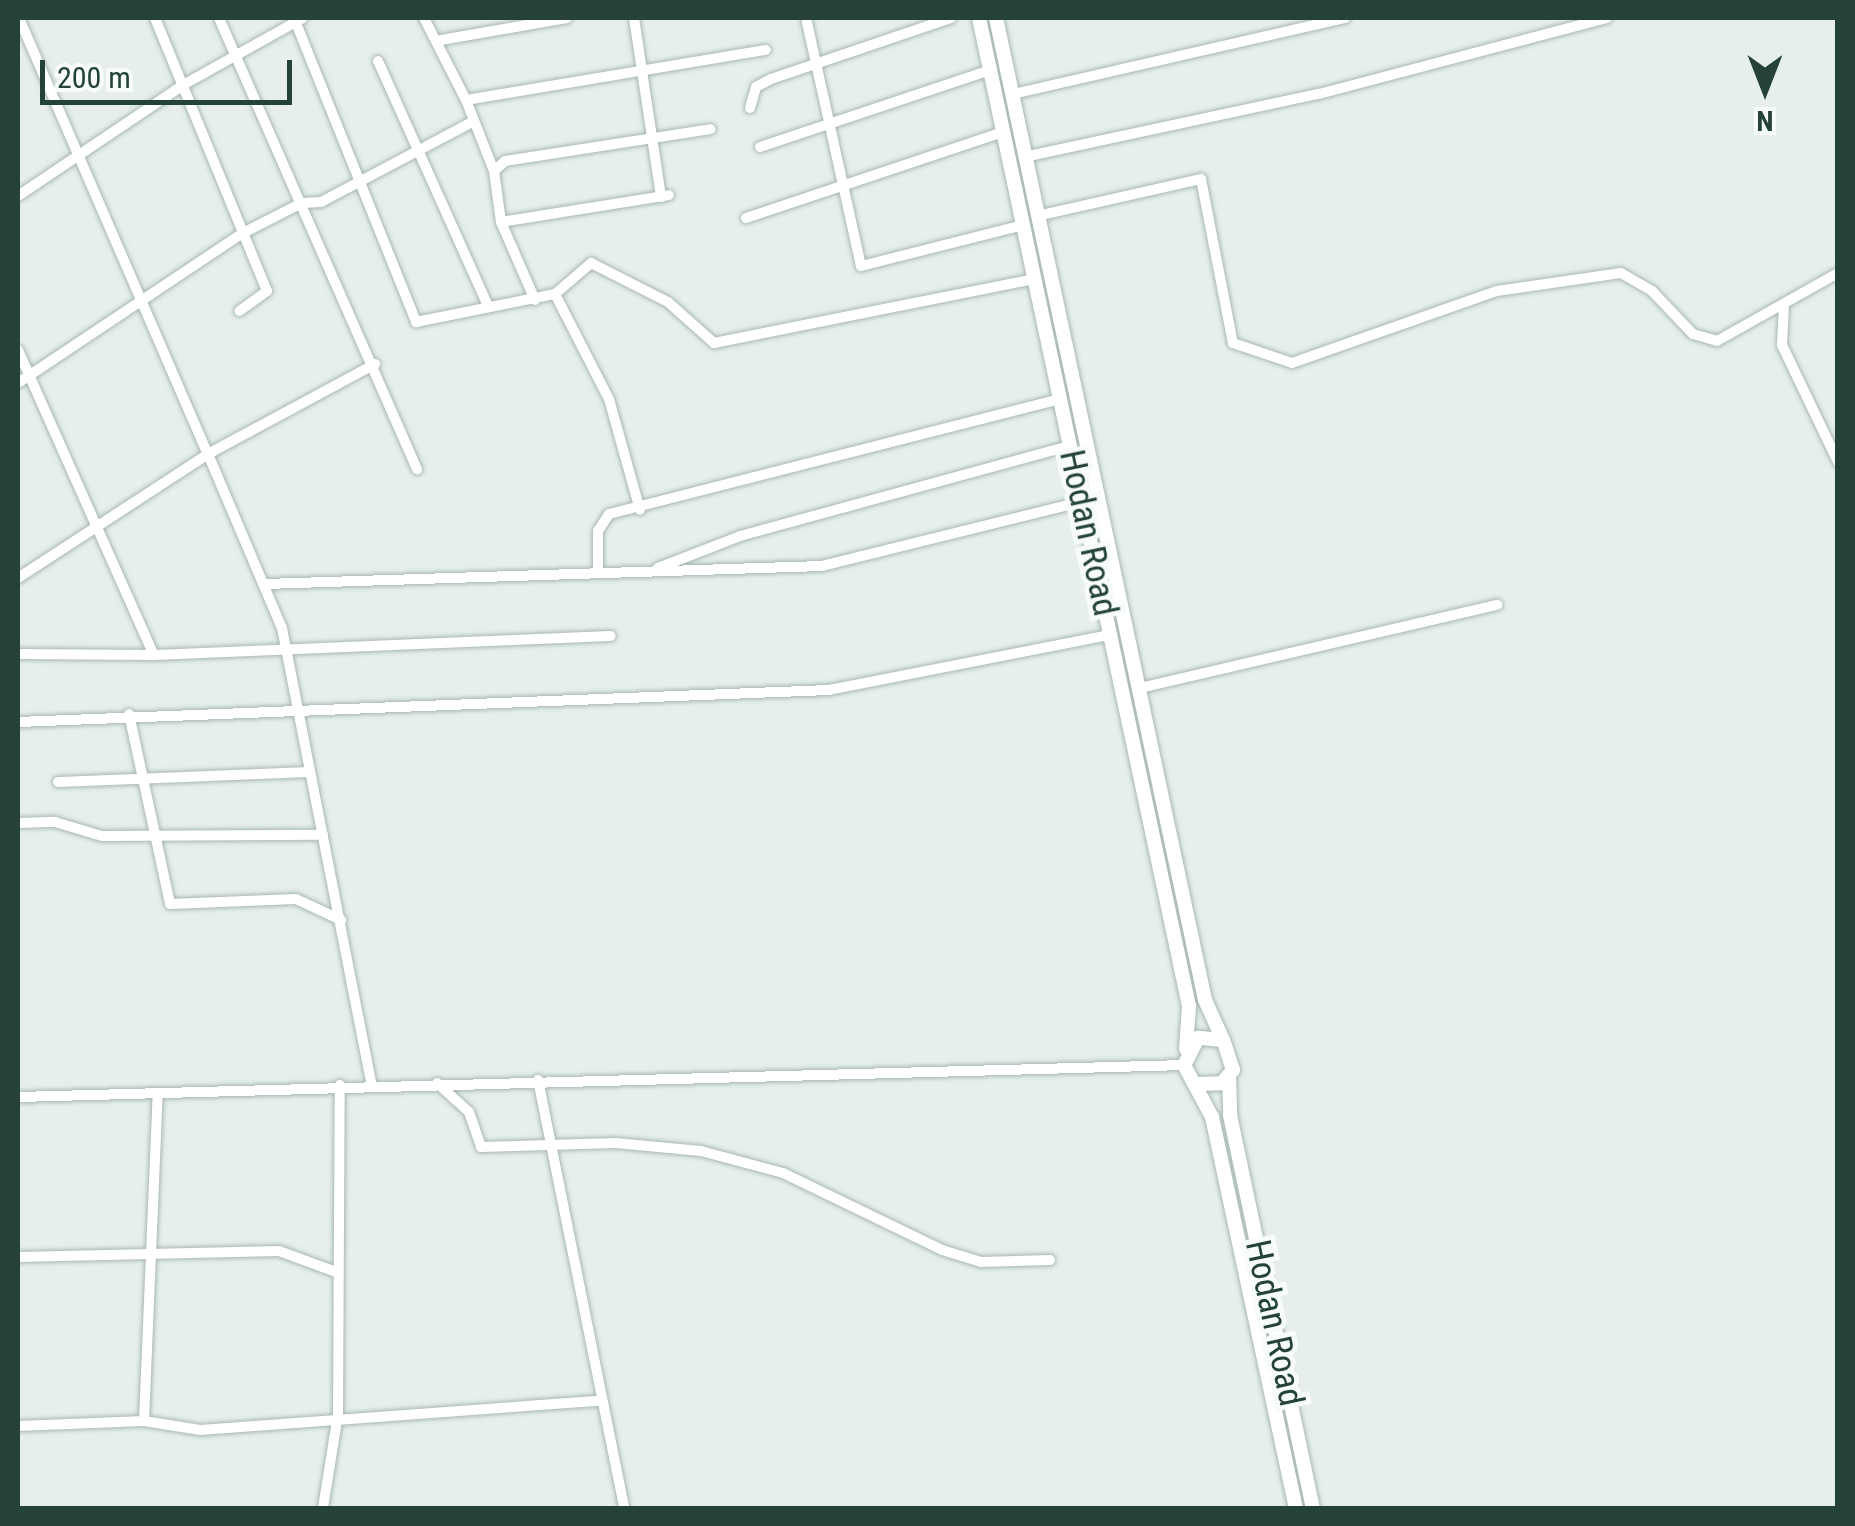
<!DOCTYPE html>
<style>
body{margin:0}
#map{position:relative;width:1855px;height:1526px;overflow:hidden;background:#e6efeb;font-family:"Roboto Condensed",sans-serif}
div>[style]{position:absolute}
.roads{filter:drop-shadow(0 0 2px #a8b8b2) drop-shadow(0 0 2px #a8b8b2)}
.minor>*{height:10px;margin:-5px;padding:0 5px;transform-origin:5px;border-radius:5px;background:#fff}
.secondary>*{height:14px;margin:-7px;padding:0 7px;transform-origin:7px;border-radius:7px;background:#fff}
span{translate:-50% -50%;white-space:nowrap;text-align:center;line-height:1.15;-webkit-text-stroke:10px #f7fbf9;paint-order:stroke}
.street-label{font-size:35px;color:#24423a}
.frame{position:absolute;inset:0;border:20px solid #24423a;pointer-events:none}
.north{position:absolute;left:1715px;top:40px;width:100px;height:100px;-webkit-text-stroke:8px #f7fbf9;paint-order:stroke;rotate:180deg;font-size:28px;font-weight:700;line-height:40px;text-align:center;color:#24423a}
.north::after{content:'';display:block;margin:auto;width:35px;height:45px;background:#24423a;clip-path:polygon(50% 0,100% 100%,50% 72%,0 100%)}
.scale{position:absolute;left:40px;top:60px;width:252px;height:45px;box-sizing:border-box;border:5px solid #24423a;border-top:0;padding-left:12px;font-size:30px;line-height:35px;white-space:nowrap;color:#24423a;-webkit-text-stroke:8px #f7fbf9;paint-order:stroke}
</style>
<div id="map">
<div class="roads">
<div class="minor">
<i style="left:19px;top:18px;width:475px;rotate:66.6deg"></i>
<i style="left:208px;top:454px;width:190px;rotate:-28.3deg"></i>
<i style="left:155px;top:18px;width:295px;rotate:67.7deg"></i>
<i style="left:267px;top:291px;width:34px;rotate:144deg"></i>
<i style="left:219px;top:18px;width:493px;rotate:66.3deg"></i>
<i style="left:294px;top:18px;width:328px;rotate:68.1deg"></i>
<i style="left:416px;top:322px;width:142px;rotate:-11.4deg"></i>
<i style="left:555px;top:294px;width:48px;rotate:-40.7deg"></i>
<i style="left:591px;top:263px;width:86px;rotate:26.9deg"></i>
<i style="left:668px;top:302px;width:62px;rotate:41.7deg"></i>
<i style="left:714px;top:343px;width:326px;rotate:-11.3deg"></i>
<i style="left:424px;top:18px;width:92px;rotate:62.9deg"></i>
<i style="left:466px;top:100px;width:76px;rotate:68.5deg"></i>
<i style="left:494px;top:171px;width:51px;rotate:82.2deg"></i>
<i style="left:501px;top:222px;width:85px;rotate:66.4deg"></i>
<i style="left:634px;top:18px;width:181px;rotate:81.4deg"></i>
<i style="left:806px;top:18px;width:254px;rotate:77.5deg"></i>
<i style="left:861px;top:266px;width:167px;rotate:-14.2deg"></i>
<i style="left:441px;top:40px;width:128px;rotate:-9.9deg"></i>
<i style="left:378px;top:61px;width:265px;rotate:65.8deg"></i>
<i style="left:1013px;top:94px;width:341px;rotate:-12.9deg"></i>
<i style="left:466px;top:100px;width:304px;rotate:-9.5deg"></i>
<i style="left:750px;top:108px;width:22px;rotate:-74deg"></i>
<i style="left:756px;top:87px;width:17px;rotate:-28deg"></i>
<i style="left:771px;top:79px;width:190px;rotate:-18.7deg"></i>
<i style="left:760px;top:147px;width:243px;rotate:-18.5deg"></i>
<i style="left:1024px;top:157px;width:302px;rotate:-12.1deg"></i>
<i style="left:1319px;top:94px;width:298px;rotate:-14.8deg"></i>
<i style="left:494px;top:171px;width:15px;rotate:-42deg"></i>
<i style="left:505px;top:161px;width:208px;rotate:-8.8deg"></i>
<i style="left:18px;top:196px;width:199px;rotate:-33.9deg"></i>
<i style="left:183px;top:85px;width:137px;rotate:-29.2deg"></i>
<i style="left:1037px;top:216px;width:168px;rotate:-12.7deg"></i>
<i style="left:1201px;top:179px;width:167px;rotate:79deg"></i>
<i style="left:1233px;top:343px;width:62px;rotate:18.7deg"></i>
<i style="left:1292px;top:363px;width:217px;rotate:-19.4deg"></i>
<i style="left:1497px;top:291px;width:125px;rotate:-8.3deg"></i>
<i style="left:1621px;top:273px;width:36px;rotate:30deg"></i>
<i style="left:1652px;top:291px;width:59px;rotate:46.4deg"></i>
<i style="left:1693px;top:334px;width:25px;rotate:16deg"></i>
<i style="left:1717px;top:341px;width:139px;rotate:-29.3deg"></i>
<i style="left:746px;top:218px;width:271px;rotate:-18.5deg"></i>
<i style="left:501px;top:222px;width:170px;rotate:-9.1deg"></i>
<i style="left:555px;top:294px;width:118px;rotate:62.8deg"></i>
<i style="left:609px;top:399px;width:115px;rotate:74.4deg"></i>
<i style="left:1784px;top:306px;width:39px;rotate:93deg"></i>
<i style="left:1782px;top:345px;width:130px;rotate:64.4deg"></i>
<i style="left:18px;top:350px;width:334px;rotate:66deg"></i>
<i style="left:154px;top:655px;width:457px;rotate:-2.4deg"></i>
<i style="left:18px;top:383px;width:270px;rotate:-33.7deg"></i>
<i style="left:243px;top:233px;width:66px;rotate:-27deg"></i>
<i style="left:302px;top:203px;width:19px;rotate:-3deg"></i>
<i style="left:321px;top:202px;width:173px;rotate:-27.9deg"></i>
<i style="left:658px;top:568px;width:88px;rotate:-21.3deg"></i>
<i style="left:740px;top:536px;width:341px;rotate:-15.3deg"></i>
<i style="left:598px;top:572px;width:41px;rotate:-90deg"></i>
<i style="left:598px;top:531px;width:20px;rotate:-57deg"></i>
<i style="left:609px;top:514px;width:464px;rotate:-14.3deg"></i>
<i style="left:18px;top:578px;width:227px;rotate:-33.1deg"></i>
<i style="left:208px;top:454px;width:189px;rotate:67deg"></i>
<i style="left:282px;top:628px;width:464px;rotate:78.9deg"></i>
<i style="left:265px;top:584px;width:557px;rotate:-1.85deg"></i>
<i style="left:822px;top:566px;width:267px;rotate:-13.9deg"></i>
<i style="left:18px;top:654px;width:136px;rotate:0.4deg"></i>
<i style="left:1140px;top:688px;width:367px;rotate:-13.1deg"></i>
<i style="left:129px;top:714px;width:194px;rotate:77.8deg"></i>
<i style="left:170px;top:904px;width:126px;rotate:-2.3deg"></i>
<i style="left:296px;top:899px;width:50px;rotate:25deg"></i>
<i style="left:18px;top:722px;width:812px;rotate:-2.26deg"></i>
<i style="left:829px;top:690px;width:285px;rotate:-11.1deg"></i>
<i style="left:58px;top:782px;width:252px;rotate:-2.3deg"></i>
<i style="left:18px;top:823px;width:37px;rotate:-2deg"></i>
<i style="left:55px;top:822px;width:49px;rotate:16.6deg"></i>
<i style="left:102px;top:836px;width:221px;rotate:-0.3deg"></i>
<i style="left:538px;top:1080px;width:437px;rotate:78.6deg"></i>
<i style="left:437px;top:1083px;width:43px;rotate:42.2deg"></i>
<i style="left:469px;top:1112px;width:37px;rotate:71deg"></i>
<i style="left:481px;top:1147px;width:135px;rotate:-1.7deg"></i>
<i style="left:616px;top:1143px;width:85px;rotate:5.4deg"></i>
<i style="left:701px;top:1151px;width:85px;rotate:15deg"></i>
<i style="left:783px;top:1173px;width:177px;rotate:25.8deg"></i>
<i style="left:942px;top:1250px;width:41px;rotate:17.1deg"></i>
<i style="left:981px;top:1262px;width:69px;rotate:-1.7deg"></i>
<i style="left:18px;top:1097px;width:1166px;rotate:-1.57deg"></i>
<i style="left:18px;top:1257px;width:261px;rotate:-1.3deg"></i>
<i style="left:279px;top:1251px;width:61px;rotate:20.2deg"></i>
<i style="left:144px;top:1421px;width:57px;rotate:9.1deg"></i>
<i style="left:200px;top:1430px;width:400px;rotate:-4.2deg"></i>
<i style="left:18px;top:1426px;width:126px;rotate:-2.3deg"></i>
<i style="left:144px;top:1421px;width:328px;rotate:-87.6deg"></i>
<i style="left:323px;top:1508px;width:95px;rotate:-80.9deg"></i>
<i style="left:338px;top:1414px;width:329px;rotate:-89.7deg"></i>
</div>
<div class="secondary">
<i style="left:979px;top:18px;width:1010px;rotate:78deg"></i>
<i style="left:1189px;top:1006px;width:43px;rotate:94deg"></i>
<i style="left:996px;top:18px;width:1004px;rotate:77.98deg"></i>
<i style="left:1205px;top:1000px;width:44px;rotate:65.8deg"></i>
<i style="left:1229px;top:1077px;width:38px;rotate:88deg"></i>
<i style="left:1230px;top:1115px;width:402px;rotate:78.1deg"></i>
<i style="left:1198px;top:1084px;width:24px;rotate:-2deg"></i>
<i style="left:1222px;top:1083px;width:17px;rotate:-50deg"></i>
<i style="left:1233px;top:1070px;width:32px;rotate:-108deg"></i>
<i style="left:1223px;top:1040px;width:25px;rotate:-175deg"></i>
<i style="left:1198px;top:1038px;width:30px;rotate:117deg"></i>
<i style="left:1184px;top:1065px;width:59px;rotate:61.7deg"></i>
<i style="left:1212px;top:1117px;width:400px;rotate:77.9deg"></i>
</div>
</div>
<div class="street-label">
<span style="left:1088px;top:533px;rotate:78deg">Hodan Road</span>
<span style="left:1274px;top:1323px;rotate:78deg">Hodan Road</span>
</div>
<div class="frame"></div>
<div class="north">N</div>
<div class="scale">200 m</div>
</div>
